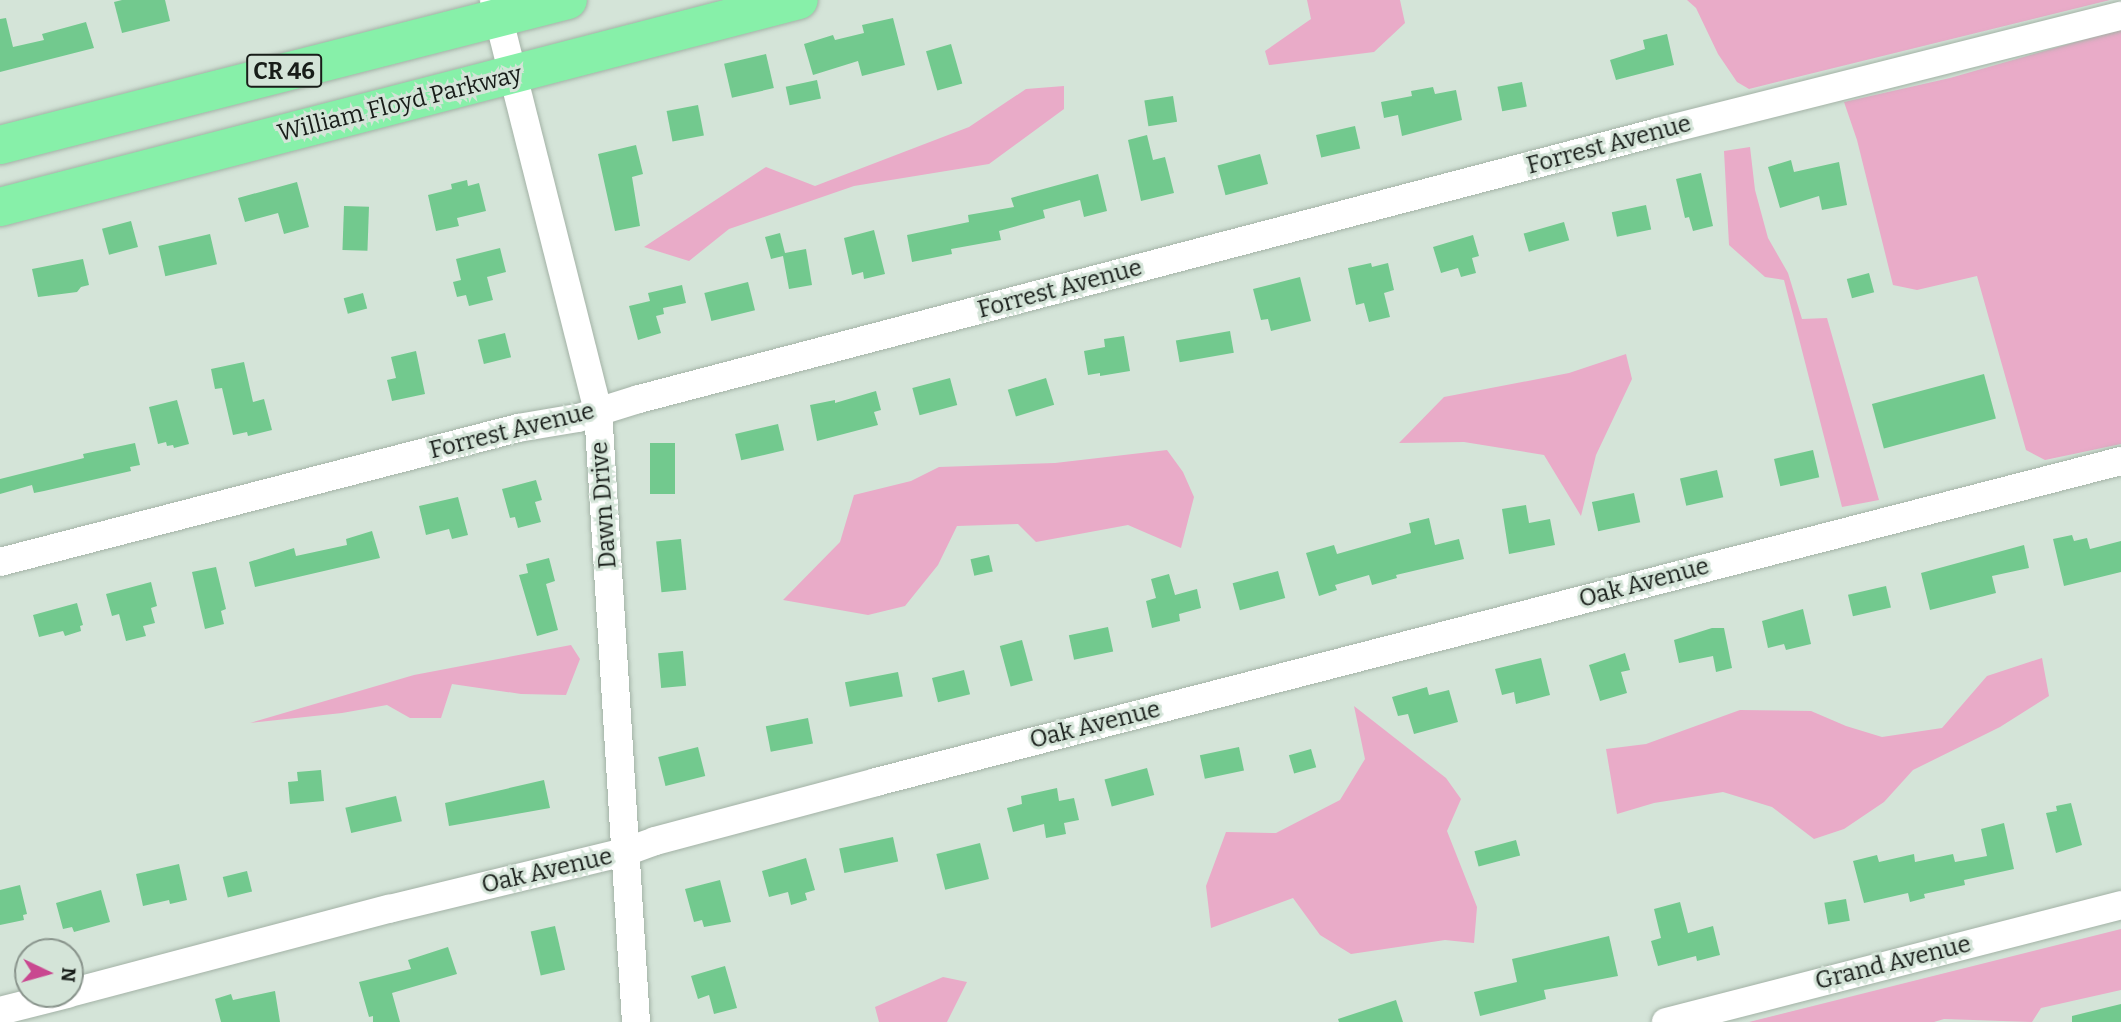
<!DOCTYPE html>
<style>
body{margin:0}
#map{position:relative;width:2121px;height:1022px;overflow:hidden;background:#d4e4d8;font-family:Bitter,serif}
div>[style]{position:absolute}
.green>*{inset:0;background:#e9abc8}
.building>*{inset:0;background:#72c98e;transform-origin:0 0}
.roads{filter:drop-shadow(0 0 2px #a3b2a6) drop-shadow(0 0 2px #a3b2a6)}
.minor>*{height:28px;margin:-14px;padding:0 14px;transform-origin:14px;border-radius:14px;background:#fff}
.highway>*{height:38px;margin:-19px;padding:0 19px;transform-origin:19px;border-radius:19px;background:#87f0a9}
span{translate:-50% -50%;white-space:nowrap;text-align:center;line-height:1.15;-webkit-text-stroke:6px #d4e4d8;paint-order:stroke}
.shield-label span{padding:2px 5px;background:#d4e4d8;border:2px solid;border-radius:5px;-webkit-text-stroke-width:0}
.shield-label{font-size:23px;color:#181d19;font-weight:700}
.street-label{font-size:24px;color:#181d19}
.north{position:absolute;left:14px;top:938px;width:70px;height:70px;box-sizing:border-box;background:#d4e4d8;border:2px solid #89948c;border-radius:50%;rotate:95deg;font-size:19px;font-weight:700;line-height:28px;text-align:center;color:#181d19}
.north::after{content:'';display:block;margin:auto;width:24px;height:32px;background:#c94890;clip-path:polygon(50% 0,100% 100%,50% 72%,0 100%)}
</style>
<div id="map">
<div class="green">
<i style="clip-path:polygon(1307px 0,1400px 0,1405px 23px,1374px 52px,1269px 65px,1265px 51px,1311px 19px)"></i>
<i style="clip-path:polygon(1687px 0,2110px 0,1749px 89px,1737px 82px,1718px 54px,1696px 8px)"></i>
<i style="clip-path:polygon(2121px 29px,2121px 444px,2045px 460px,2026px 450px,1977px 276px,1917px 290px,1893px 285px,1857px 140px,1844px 102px,1950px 78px)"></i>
<i style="clip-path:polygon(1064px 86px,1064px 109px,989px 164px,854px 186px,729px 229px,689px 261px,644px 247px,766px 167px,815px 186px,969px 127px,1026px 89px)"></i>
<i style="clip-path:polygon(1750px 147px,1755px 190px,1768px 238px,1788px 273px,1802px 319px,1827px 318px,1879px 500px,1842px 507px,1784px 280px,1765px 277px,1729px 245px,1724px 151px)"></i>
<i style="clip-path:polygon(1626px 354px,1632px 379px,1596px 455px,1581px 516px,1544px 455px,1464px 442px,1399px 443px,1444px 397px,1569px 373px)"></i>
<i style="clip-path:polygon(1167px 450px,1183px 472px,1194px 497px,1181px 548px,1128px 525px,1036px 542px,1018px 524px,957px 526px,938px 565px,905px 606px,868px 615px,783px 600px,840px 542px,854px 495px,911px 481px,939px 467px,1055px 463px)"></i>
<i style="clip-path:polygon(571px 645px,580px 659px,566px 695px,521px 694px,452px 684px,441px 718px,410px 718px,387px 705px,342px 713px,250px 723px,414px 675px)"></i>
<i style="clip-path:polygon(2042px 658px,2049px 696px,2000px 727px,1913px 770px,1884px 802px,1844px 829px,1814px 839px,1772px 807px,1723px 792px,1654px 803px,1617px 814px,1606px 749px,1646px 744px,1740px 710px,1811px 711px,1846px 726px,1882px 737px,1942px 728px,1987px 676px)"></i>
<i style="clip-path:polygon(1354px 706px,1446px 778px,1461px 799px,1447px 831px,1477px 907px,1474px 943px,1445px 940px,1351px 954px,1320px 935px,1293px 898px,1211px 928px,1206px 886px,1226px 832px,1276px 833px,1340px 800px,1365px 759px)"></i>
<i style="clip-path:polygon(2121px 929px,2121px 990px,2041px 1008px,2032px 1022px,1944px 1019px,1934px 1022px,1749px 1022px)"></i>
<i style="clip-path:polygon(943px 977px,967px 982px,947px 1022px,879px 1022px,875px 1007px)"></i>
</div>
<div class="building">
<i style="clip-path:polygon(122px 0,165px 0,170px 21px,122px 33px,114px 2px)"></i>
<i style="clip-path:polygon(6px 18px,13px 47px,44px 40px,42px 34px,86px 22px,94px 48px,0 72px,0 19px)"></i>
<i style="clip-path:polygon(893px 18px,905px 65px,862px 76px,858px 61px,813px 75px,804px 44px,833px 35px,835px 40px,864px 33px,862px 25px)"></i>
<i style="clip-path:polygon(1667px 34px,1674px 65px,1616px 80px,1610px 60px,1645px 49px,1643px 40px)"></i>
<i style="left:951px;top:44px;width:41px;height:26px;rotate:74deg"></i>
<i style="left:766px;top:54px;width:35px;height:43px;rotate:77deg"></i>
<i style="left:817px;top:80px;width:19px;height:32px;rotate:78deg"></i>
<i style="left:1522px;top:82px;width:25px;height:25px;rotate:79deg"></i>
<i style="clip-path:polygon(1433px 87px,1435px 94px,1456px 90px,1462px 120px,1402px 136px,1398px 115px,1384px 118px,1381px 102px,1412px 96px,1411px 91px)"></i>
<i style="left:1173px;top:96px;width:26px;height:29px;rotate:81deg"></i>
<i style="left:698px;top:105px;width:31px;height:32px;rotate:79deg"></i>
<i style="left:1355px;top:126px;width:23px;height:40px;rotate:77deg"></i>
<i style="clip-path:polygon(1147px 135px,1153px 160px,1165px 157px,1174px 193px,1141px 201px,1128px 140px)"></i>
<i style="clip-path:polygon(636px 145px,643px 174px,632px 177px,640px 226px,615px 231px,598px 154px)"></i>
<i style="left:1260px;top:154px;width:31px;height:44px;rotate:75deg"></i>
<i style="clip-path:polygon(1791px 160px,1794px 172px,1839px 162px,1847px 205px,1822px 210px,1819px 196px,1780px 208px,1768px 167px)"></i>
<i style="clip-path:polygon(1701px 173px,1713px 226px,1693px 231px,1689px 217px,1685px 218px,1676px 179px)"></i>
<i style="clip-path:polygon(1098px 174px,1107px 211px,1084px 217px,1080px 200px,1043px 210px,1045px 218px,999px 231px,1001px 240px,951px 249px,952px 254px,912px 262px,907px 235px,969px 222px,968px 215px,1014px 207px,1011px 198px)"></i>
<i style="clip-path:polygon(467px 180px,468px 186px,479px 183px,486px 211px,457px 218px,459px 226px,436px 231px,428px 195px,452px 189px,451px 184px)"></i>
<i style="clip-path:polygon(297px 182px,309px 227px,284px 234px,278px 213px,245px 222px,238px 198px)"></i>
<i style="left:1646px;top:205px;width:25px;height:35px;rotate:78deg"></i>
<i style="left:344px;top:206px;width:25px;height:44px;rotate:2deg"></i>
<i style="left:131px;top:221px;width:27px;height:30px;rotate:75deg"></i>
<i style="left:1564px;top:222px;width:19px;height:42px;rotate:74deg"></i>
<i style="clip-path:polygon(874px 230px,885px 274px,864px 279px,863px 272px,852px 275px,844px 238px)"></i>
<i style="clip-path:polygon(780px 233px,785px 253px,806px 249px,812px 285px,789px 289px,783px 256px,771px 259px,765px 237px)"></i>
<i style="left:210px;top:234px;width:31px;height:53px;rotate:77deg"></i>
<i style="clip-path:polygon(1473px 235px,1479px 256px,1472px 258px,1476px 273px,1461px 277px,1458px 268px,1441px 273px,1433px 247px)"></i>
<i style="clip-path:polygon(500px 248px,506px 272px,487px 277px,493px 300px,469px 306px,466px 295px,457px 297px,453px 282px,461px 280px,456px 259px)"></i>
<i style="clip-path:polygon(83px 259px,89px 285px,81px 287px,77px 292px,38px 297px,32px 269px)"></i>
<i style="clip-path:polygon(1371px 263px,1372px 267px,1388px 263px,1394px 290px,1384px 293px,1390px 317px,1369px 322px,1364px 303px,1356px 305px,1348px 268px)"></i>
<i style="left:1869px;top:273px;width:20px;height:23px;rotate:75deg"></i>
<i style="clip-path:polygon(1300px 277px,1311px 321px,1271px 331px,1268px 319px,1261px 320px,1253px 289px)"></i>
<i style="left:748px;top:282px;width:29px;height:45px;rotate:76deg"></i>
<i style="clip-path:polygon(682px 285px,686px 303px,663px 308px,664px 314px,656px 316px,661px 333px,638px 340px,629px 306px,650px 301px,648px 293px)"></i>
<i style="left:363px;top:293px;width:16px;height:20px;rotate:75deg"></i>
<i style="left:1230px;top:331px;width:22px;height:55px;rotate:80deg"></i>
<i style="left:505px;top:333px;width:25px;height:28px;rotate:76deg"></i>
<i style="clip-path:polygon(1124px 336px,1130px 371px,1100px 376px,1100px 373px,1088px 375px,1084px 351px,1105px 347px,1104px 339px)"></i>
<i style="clip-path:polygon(416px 351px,425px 394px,392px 401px,387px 380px,396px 378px,391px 357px)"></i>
<i style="clip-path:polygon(244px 362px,253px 402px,264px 399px,272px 430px,248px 436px,247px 432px,233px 435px,222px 388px,215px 389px,211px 369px)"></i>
<i style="left:1984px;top:374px;width:46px;height:116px;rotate:75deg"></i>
<i style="left:950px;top:378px;width:28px;height:39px;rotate:75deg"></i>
<i style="left:1046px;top:378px;width:28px;height:40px;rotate:73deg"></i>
<i style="clip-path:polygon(876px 391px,881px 410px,874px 412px,878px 425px,817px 441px,810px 405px,835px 400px,835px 403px)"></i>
<i style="clip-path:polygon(177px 400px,189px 444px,174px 448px,173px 445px,167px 446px,166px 442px,158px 444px,149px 407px)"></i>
<i style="left:778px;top:424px;width:27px;height:44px;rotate:77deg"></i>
<i style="clip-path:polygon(135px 443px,140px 465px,130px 467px,131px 471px,44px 491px,34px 493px,32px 485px,0 494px,0 479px,84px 458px,83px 454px)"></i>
<i style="left:650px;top:443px;width:25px;height:51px"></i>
<i style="left:1813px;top:450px;width:28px;height:40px;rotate:77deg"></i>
<i style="left:1717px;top:470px;width:28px;height:38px;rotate:77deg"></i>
<i style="clip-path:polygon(536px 480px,542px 500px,535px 502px,541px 522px,518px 528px,515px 517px,510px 518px,502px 489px)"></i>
<i style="left:1634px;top:493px;width:30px;height:43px;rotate:78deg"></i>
<i style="clip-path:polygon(458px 497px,468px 535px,452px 539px,449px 529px,426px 535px,419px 506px)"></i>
<i style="clip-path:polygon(1526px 505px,1529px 523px,1550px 519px,1555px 545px,1509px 554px,1502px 509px)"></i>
<i style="clip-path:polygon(1429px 518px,1435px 545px,1459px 539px,1464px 559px,1396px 575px,1397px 578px,1372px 585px,1369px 575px,1335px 585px,1337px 590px,1319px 596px,1306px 553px,1334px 545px,1337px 554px,1411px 533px,1409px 523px)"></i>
<i style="clip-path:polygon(372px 531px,380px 558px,255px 587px,249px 562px,294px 548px,296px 556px,347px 545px,346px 539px)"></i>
<i style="clip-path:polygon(2072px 535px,2074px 541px,2087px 538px,2090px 549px,2121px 541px,2121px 572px,2064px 586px,2053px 539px)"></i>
<i style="left:681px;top:539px;width:51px;height:25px;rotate:84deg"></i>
<i style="clip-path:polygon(2024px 545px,2029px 568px,1992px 576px,1996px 593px,1930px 610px,1921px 573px)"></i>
<i style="left:989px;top:555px;width:17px;height:19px;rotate:77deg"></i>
<i style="clip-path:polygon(549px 558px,555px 581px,546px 584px,558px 630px,537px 636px,519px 575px,528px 573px,526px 564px)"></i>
<i style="clip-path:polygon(216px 567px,226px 609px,221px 611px,224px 624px,205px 629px,192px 572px)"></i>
<i style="left:1278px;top:571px;width:28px;height:47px;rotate:75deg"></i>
<i style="clip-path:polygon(1169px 574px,1175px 595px,1197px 589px,1201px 608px,1179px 614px,1180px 621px,1152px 628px,1146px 601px,1156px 598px,1151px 579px)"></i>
<i style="clip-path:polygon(151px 582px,157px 606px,151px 608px,155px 623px,143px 626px,146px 636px,126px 641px,119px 614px,112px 616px,106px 594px)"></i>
<i style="left:1886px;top:586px;width:22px;height:39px;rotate:77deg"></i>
<i style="clip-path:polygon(77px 603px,83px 625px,80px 626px,81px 631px,65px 636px,63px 631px,39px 637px,33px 615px)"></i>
<i style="clip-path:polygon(1803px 609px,1811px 644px,1786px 650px,1784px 644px,1768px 648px,1762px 621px)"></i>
<i style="left:1108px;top:627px;width:25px;height:40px;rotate:78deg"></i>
<i style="clip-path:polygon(1712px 628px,1724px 628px,1732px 668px,1716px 672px,1713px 656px,1679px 663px,1674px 640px)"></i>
<i style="left:1022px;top:640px;width:42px;height:23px;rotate:75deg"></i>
<i style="left:683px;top:651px;width:35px;height:25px;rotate:85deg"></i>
<i style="clip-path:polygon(1625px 653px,1630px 670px,1621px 672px,1627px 693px,1600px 701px,1589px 665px)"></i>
<i style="clip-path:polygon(1541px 658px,1550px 695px,1516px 704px,1514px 692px,1502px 695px,1495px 669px)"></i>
<i style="left:964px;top:670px;width:25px;height:33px;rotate:76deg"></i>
<i style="left:898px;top:672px;width:25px;height:54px;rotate:79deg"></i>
<i style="clip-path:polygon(1427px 687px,1429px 695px,1449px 690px,1458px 722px,1414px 734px,1408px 714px,1398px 716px,1392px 697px)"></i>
<i style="left:808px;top:718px;width:26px;height:43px;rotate:79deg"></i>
<i style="left:698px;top:747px;width:30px;height:41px;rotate:76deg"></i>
<i style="left:1239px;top:747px;width:24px;height:40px;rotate:78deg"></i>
<i style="left:1311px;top:749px;width:19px;height:23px;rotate:74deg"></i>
<i style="left:1147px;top:768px;width:28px;height:44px;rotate:75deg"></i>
<i style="clip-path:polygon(321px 770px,324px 801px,290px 804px,288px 782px,298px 781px,297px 772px)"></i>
<i style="clip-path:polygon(544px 780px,550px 808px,449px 826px,445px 803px)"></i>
<i style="clip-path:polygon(1057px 788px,1059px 801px,1074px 798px,1079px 820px,1064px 823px,1066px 834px,1046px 838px,1044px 824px,1013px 832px,1007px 808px,1022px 804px,1021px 796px)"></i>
<i style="left:396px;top:796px;width:26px;height:52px;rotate:77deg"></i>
<i style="clip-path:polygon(2071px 803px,2082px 845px,2056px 853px,2046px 813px,2057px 811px,2056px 806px)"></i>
<i style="clip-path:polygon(2004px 823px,2014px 869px,1964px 880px,1965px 885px,1924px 894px,1925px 898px,1910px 902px,1908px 893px,1864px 903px,1853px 861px,1877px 855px,1879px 862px,1914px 854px,1915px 862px,1953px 854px,1955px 862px,1987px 856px,1981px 829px)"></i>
<i style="left:893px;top:837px;width:25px;height:55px;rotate:78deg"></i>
<i style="left:1516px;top:840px;width:16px;height:43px;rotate:75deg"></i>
<i style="left:980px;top:843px;width:37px;height:45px;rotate:76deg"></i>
<i style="clip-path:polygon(806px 858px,815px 890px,805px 893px,807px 900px,791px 905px,788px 892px,769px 897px,762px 871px)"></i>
<i style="clip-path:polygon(179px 864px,187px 900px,170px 904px,169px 900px,143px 906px,136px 874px)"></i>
<i style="left:247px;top:871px;width:21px;height:25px;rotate:76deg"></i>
<i style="clip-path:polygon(720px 880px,731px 922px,704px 927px,702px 920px,694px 922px,685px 889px)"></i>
<i style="clip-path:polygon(20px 885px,27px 914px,23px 915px,24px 920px,0 925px,0 890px)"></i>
<i style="clip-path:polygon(101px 890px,110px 922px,74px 932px,72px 927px,63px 929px,56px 903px)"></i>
<i style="left:1846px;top:899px;width:22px;height:22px;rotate:80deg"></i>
<i style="clip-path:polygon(1680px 902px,1688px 933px,1713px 926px,1720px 955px,1697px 961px,1696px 956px,1658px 966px,1651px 941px,1661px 938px,1654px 909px)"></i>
<i style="left:555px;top:926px;width:45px;height:25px;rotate:77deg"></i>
<i style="clip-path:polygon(1609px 936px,1618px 976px,1544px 990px,1546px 999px,1480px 1016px,1474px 992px,1517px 982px,1512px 959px)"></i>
<i style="clip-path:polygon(448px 947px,457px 974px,392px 993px,400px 1022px,373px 1022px,373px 1016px,369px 1017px,359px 982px,411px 969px,408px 960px)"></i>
<i style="clip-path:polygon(725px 966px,737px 1008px,714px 1014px,709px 995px,698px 999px,691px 976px)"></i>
<i style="clip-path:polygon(275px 991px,280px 1022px,221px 1022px,215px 999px,231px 994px,233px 1000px)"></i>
<i style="clip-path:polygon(1396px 1000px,1403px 1022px,1339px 1022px,1338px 1019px)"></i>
<i style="clip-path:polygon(2121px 1004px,2121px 1022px,2072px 1022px,2072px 1016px)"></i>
</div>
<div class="roads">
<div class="minor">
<i style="left:494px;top:0;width:423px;rotate:75.8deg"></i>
<i style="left:598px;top:410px;width:613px;rotate:86.45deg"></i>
<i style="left:0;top:562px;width:535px;rotate:-14.5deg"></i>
<i style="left:518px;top:428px;width:61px;rotate:-9.5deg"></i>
<i style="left:578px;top:418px;width:64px;rotate:-17.3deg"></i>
<i style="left:639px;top:399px;width:1053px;rotate:-14.68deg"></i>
<i style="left:1658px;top:132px;width:477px;rotate:-14.1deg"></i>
<i style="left:70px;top:993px;width:330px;rotate:-14.8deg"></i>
<i style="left:389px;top:909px;width:243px;rotate:-13.6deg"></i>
<i style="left:625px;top:852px;width:32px;rotate:-20deg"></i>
<i style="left:655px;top:841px;width:229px;rotate:-14.9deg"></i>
<i style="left:876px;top:782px;width:1286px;rotate:-14.46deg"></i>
<i style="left:0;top:1011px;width:69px;rotate:-14.2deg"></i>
<i style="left:1666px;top:1022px;width:470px;rotate:-14.4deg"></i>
</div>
<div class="highway">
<i style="left:0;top:145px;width:586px;rotate:-14.32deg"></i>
<i style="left:0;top:207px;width:825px;rotate:-14.52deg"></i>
</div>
</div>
<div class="shield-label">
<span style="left:284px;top:71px">CR 46</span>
</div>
<div class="street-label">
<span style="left:400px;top:104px;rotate:-14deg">William Floyd Parkway</span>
<span style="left:1609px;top:145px;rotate:-15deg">Forrest Avenue</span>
<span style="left:1060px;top:289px;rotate:-15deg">Forrest Avenue</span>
<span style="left:512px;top:431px;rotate:-14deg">Forrest Avenue</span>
<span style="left:604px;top:505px;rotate:-94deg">Dawn Drive</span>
<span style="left:1644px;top:583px;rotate:-15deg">Oak Avenue</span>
<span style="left:1095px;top:725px;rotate:-14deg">Oak Avenue</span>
<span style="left:547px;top:871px;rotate:-13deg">Oak Avenue</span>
<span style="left:1893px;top:963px;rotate:-14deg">Grand Avenue</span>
</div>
<div class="north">N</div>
</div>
